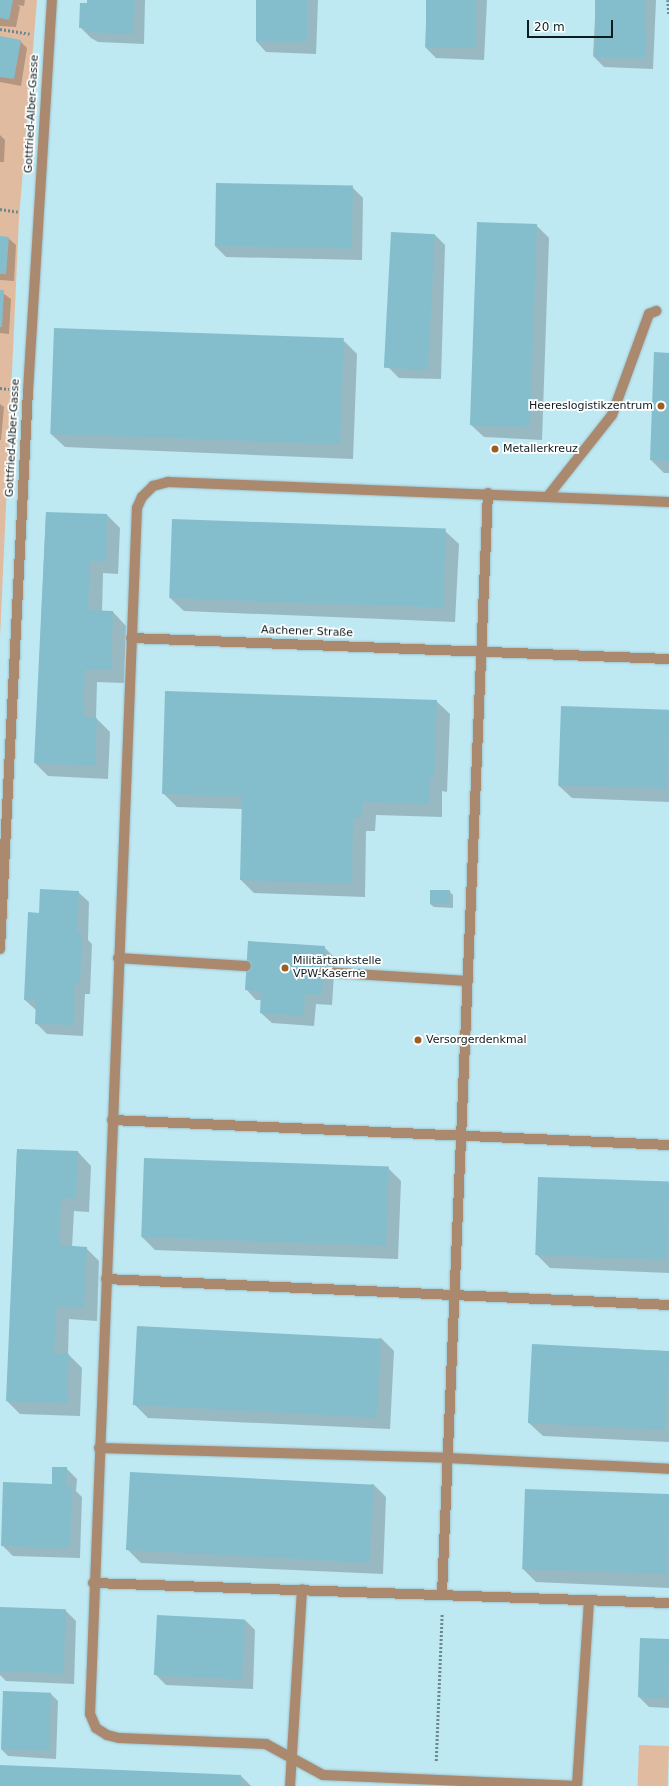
<!DOCTYPE html>
<meta charset="utf-8">
<style>
body{margin:0}
#map{position:relative;width:669px;height:1786px;overflow:hidden;background:#bee8f2;font-family:"DejaVu Sans",sans-serif}
div>[style]{position:absolute}
.green>*{inset:0;background:#e1bb9f;transform-origin:0 0}
.shadow>*{inset:0;background:#0003}
.building>*{inset:0;background:#84becc;transform-origin:0 0}
.path>*{height:2.5px;margin-top:-1.25px;transform-origin:0;background:repeating-linear-gradient(90deg,#6b8890 0 2px,transparent 0 4px)}
.roads{filter:drop-shadow(0 0 1px #9ec3cc) drop-shadow(0 0 1px #9ec3cc)}
.service>*{height:10px;margin:-5px;padding:0 5px;transform-origin:5px;border-radius:5px;background:#ab896f}
.minor>*{height:10px;margin:-5px;padding:0 5px;transform-origin:5px;border-radius:5px;background:#ab896f}
.dots>*{width:11px;height:11px;translate:-50% -50%;box-sizing:border-box;border:2px solid #fff;border-radius:50%}
span{translate:-50% -50%;white-space:nowrap;text-align:center;line-height:1.15;-webkit-text-stroke:3.5px #fff;paint-order:stroke}
.street-label{font-size:11px;color:#0c1c20}
.poi-label{font-size:11px;color:#0c1c20}
.right{translate:-100% -50%;text-align:right}
.left{translate:0 -50%;text-align:left}
.scale{position:absolute;left:527px;top:20px;width:86px;height:18px;box-sizing:border-box;border:2px solid #0c1c20;border-top:0;padding-left:5px;font-size:12px;line-height:14px;white-space:nowrap;color:#0c1c20;-webkit-text-stroke:3px #fff;paint-order:stroke}
</style>
<div id="map">
<div class="green">
<i style="clip-path:polygon(0 0,37px 0,19px 218px,0 638px)"></i>
<i style="left:639px;top:1745px;width:30px;height:41px;rotate:2deg"></i>
</div>
<div class="shadow">
<i style="clip-path:polygon(0 0,25px 0,24px 6px,18px 5px,20px 7px,16px 27px,0 26px)"></i>
<i style="clip-path:polygon(88px 0,145px 0,144px 44px,98px 42px,91px 38px,80px 27px)"></i>
<i style="clip-path:polygon(257px 0,318px 0,316px 54px,266px 52px,256px 41px)"></i>
<i style="clip-path:polygon(427px 0,487px 0,484px 60px,436px 58px,425px 47px)"></i>
<i style="clip-path:polygon(596px 0,656px 0,653px 69px,604px 67px,593px 56px)"></i>
<i style="clip-path:polygon(0 37px,20px 41px,27px 48px,21px 86px,0 82px)"></i>
<i style="clip-path:polygon(0 135px,5px 140px,4px 162px,0 162px)"></i>
<i style="clip-path:polygon(352px 187px,363px 198px,362px 260px,226px 257px,215px 246px)"></i>
<i style="clip-path:polygon(536px 225px,549px 238px,542px 440px,484px 437px,470px 424px)"></i>
<i style="clip-path:polygon(435px 235px,445px 245px,441px 379px,399px 378px,388px 367px)"></i>
<i style="clip-path:polygon(0 237px,8px 238px,16px 245px,14px 281px,0 280px)"></i>
<i style="clip-path:polygon(0 291px,11px 299px,9px 334px,0 333px)"></i>
<i style="clip-path:polygon(344px 341px,357px 354px,353px 459px,65px 447px,51px 434px)"></i>
<i style="clip-path:polygon(669px 354px,669px 473px,664px 473px,651px 460px)"></i>
<i style="clip-path:polygon(0 404px,4px 407px,1px 440px,0 440px)"></i>
<i style="clip-path:polygon(46px 513px,107px 515px,120px 528px,118px 574px,103px 573px,102px 612px,113px 612px,126px 626px,124px 683px,97px 682px,96px 718px,110px 732px,108px 779px,48px 776px,35px 763px)"></i>
<i style="clip-path:polygon(445px 531px,459px 544px,455px 622px,184px 611px,170px 598px)"></i>
<i style="clip-path:polygon(436px 701px,450px 714px,447px 792px,442px 791px,442px 817px,376px 815px,375px 831px,366px 831px,365px 897px,254px 893px,241px 880px,243px 809px,177px 807px,163px 793px)"></i>
<i style="clip-path:polygon(669px 711px,669px 802px,572px 798px,558px 785px)"></i>
<i style="clip-path:polygon(449px 891px,453px 895px,453px 908px,434px 907px,430px 904px)"></i>
<i style="clip-path:polygon(78px 892px,89px 902px,88px 940px,92px 944px,90px 994px,85px 994px,83px 1036px,47px 1034px,36px 1023px,36px 1010px,25px 1000px)"></i>
<i style="clip-path:polygon(324px 947px,335px 958px,332px 1005px,316px 1004px,314px 1026px,272px 1023px,261px 1013px,262px 1000px,256px 1000px,246px 989px)"></i>
<i style="clip-path:polygon(17px 1150px,78px 1152px,91px 1166px,89px 1212px,74px 1211px,72px 1247px,86px 1248px,99px 1261px,97px 1321px,69px 1319px,68px 1354px,82px 1368px,80px 1416px,20px 1414px,7px 1401px)"></i>
<i style="clip-path:polygon(388px 1168px,401px 1181px,398px 1259px,155px 1250px,142px 1237px)"></i>
<i style="clip-path:polygon(669px 1183px,669px 1273px,550px 1268px,536px 1254px)"></i>
<i style="clip-path:polygon(381px 1338px,394px 1351px,390px 1429px,148px 1418px,134px 1404px)"></i>
<i style="clip-path:polygon(533px 1345px,669px 1351px,669px 1442px,543px 1436px,529px 1423px)"></i>
<i style="clip-path:polygon(66px 1468px,77px 1479px,76px 1491px,82px 1497px,80px 1558px,13px 1556px,2px 1545px)"></i>
<i style="clip-path:polygon(373px 1484px,386px 1497px,383px 1574px,141px 1563px,128px 1550px)"></i>
<i style="clip-path:polygon(669px 1496px,669px 1588px,536px 1582px,523px 1569px)"></i>
<i style="clip-path:polygon(0 1608px,65px 1610px,76px 1621px,74px 1684px,6px 1681px,0 1675px)"></i>
<i style="clip-path:polygon(245px 1620px,255px 1630px,253px 1689px,166px 1685px,155px 1674px)"></i>
<i style="clip-path:polygon(669px 1640px,669px 1708px,649px 1707px,638px 1696px)"></i>
<i style="clip-path:polygon(51px 1694px,58px 1701px,56px 1759px,8px 1756px,1px 1749px)"></i>
<i style="clip-path:polygon(0 1766px,241px 1776px,251px 1786px,0 1786px)"></i>
</div>
<div class="building">
<i style="clip-path:polygon(0 0,13px 0,9px 20px,0 18px)"></i>
<i style="clip-path:polygon(87px 0,135px 0,133px 34px,86px 32px,86px 28px,79px 28px,80px 3px,87px 3px)"></i>
<i style="left:256px;top:0;width:51px;height:41px"></i>
<i style="left:426px;top:0;width:50px;height:48px"></i>
<i style="left:595px;top:0;width:51px;height:57px"></i>
<i style="clip-path:polygon(0 36px,21px 40px,14px 79px,0 77px)"></i>
<i style="left:216px;top:183px;width:137px;height:63px;rotate:1deg"></i>
<i style="left:477px;top:222px;width:60px;height:203px;rotate:2deg"></i>
<i style="left:391px;top:232px;width:44px;height:136px;rotate:3deg"></i>
<i style="clip-path:polygon(0 236px,9px 237px,6px 274px,0 274px)"></i>
<i style="clip-path:polygon(0 290px,4px 290px,2px 327px,0 327px)"></i>
<i style="left:54px;top:328px;width:290px;height:106px;rotate:2deg"></i>
<i style="clip-path:polygon(654px 352px,669px 353px,669px 461px,650px 460px)"></i>
<i style="clip-path:polygon(46px 512px,107px 514px,106px 561px,90px 561px,88px 610px,113px 611px,111px 670px,85px 669px,83px 717px,97px 718px,95px 766px,34px 763px)"></i>
<i style="left:172px;top:519px;width:274px;height:79px;rotate:2deg"></i>
<i style="clip-path:polygon(165px 691px,437px 700px,434px 779px,430px 779px,429px 804px,363px 802px,362px 818px,353px 818px,352px 884px,240px 880px,242px 796px,162px 794px)"></i>
<i style="left:561px;top:706px;width:108px;height:79px;rotate:2deg"></i>
<i style="clip-path:polygon(40px 889px,79px 891px,77px 932px,82px 933px,80px 984px,74px 984px,73px 1025px,35px 1024px,36px 1000px,24px 1000px,28px 912px,39px 913px)"></i>
<i style="left:430px;top:890px;width:20px;height:14px"></i>
<i style="clip-path:polygon(248px 941px,325px 946px,322px 995px,305px 994px,304px 1016px,260px 1013px,261px 991px,245px 990px)"></i>
<i style="clip-path:polygon(17px 1149px,78px 1151px,76px 1199px,61px 1198px,59px 1245px,87px 1247px,84px 1308px,57px 1306px,54px 1353px,69px 1354px,67px 1403px,6px 1401px)"></i>
<i style="left:144px;top:1158px;width:245px;height:79px;rotate:2deg"></i>
<i style="left:538px;top:1177px;width:131px;height:78px;rotate:2deg"></i>
<i style="left:137px;top:1326px;width:244px;height:79px;rotate:3deg"></i>
<i style="left:532px;top:1344px;width:137px;height:79px;rotate:3deg"></i>
<i style="clip-path:polygon(52px 1467px,67px 1467px,66px 1485px,72px 1485px,70px 1548px,1px 1546px,3px 1482px,52px 1484px)"></i>
<i style="left:130px;top:1472px;width:244px;height:78px;rotate:3deg"></i>
<i style="left:525px;top:1489px;width:144px;height:80px;rotate:2deg"></i>
<i style="left:0;top:1607px;width:66px;height:64px;rotate:2deg"></i>
<i style="left:157px;top:1615px;width:88px;height:60px;rotate:3deg"></i>
<i style="left:640px;top:1638px;width:29px;height:59px;rotate:2deg"></i>
<i style="left:3px;top:1691px;width:48px;height:58px;rotate:2deg"></i>
<i style="clip-path:polygon(0 1765px,241px 1775px,241px 1786px,0 1786px)"></i>
</div>
<div class="path">
<i style="left:668px;top:0;width:14px;rotate:86deg"></i>
<i style="left:0;top:29px;width:30px;rotate:9deg"></i>
<i style="left:0;top:209px;width:18px;rotate:9deg"></i>
<i style="left:0;top:388px;width:9px;rotate:6deg"></i>
<i style="left:436px;top:1761px;width:147px;rotate:-87.7deg"></i>
</div>
<div class="roads">
<div class="service">
<i style="left:548px;top:496px;width:103px;rotate:-51.7deg"></i>
<i style="left:612px;top:415px;width:108px;rotate:-69.9deg"></i>
<i style="left:649px;top:314px;width:8px;rotate:-23deg"></i>
<i style="left:131px;top:638px;width:538px;rotate:2.24deg"></i>
<i style="left:118px;top:958px;width:128px;rotate:3.6deg"></i>
<i style="left:323px;top:972px;width:145px;rotate:3.6deg"></i>
<i style="left:112px;top:1120px;width:558px;rotate:2.57deg"></i>
<i style="left:106px;top:1279px;width:564px;rotate:2.64deg"></i>
<i style="left:99px;top:1448px;width:349px;rotate:1.6deg"></i>
<i style="left:448px;top:1458px;width:221px;rotate:2.8deg"></i>
<i style="left:93px;top:1583px;width:576px;rotate:1.99deg"></i>
<i style="left:442px;top:1594px;width:1102px;rotate:-87.61deg"></i>
<i style="left:290px;top:1786px;width:197px;rotate:-86.5deg"></i>
<i style="left:577px;top:1786px;width:254px;rotate:-177.5deg"></i>
<i style="left:323px;top:1775px;width:65px;rotate:-151.5deg"></i>
<i style="left:266px;top:1744px;width:147px;rotate:-177.7deg"></i>
<i style="left:119px;top:1738px;width:12px;rotate:-166deg"></i>
<i style="left:107px;top:1735px;width:13px;rotate:-148deg"></i>
<i style="left:96px;top:1728px;width:15px;rotate:-113deg"></i>
<i style="left:90px;top:1714px;width:1207px;rotate:-87.77deg"></i>
<i style="left:137px;top:508px;width:12px;rotate:-66deg"></i>
<i style="left:142px;top:497px;width:16px;rotate:-45deg"></i>
<i style="left:153px;top:486px;width:16px;rotate:-15deg"></i>
<i style="left:168px;top:482px;width:501px;rotate:2.29deg"></i>
<i style="left:577px;top:1786px;width:186px;rotate:-86.3deg"></i>
</div>
<div class="minor">
<i style="left:0;top:949px;width:559px;rotate:-87.13deg"></i>
<i style="left:28px;top:391px;width:392px;rotate:-86.5deg"></i>
</div>
</div>
<div class="dots">
<i style="left:661px;top:406px;background:#9d5e25"></i>
<i style="left:495px;top:449px;background:#9d5e25"></i>
<i style="left:285px;top:968px;background:#9d5e25"></i>
<i style="left:418px;top:1040px;background:#9d5e25"></i>
</div>
<div class="street-label">
<span style="left:32px;top:114px;rotate:-87deg">Gottfried-Alber-Gasse</span>
<span style="left:13px;top:438px;rotate:-87deg">Gottfried-Alber-Gasse</span>
<span style="left:307px;top:632px;rotate:2deg">Aachener Straße</span>
</div>
<div class="poi-label">
<span class="right" style="left:653px;top:406px">Heereslogistikzentrum</span>
<span class="left" style="left:503px;top:449px">Metallerkreuz</span>
<span class="left" style="left:293px;top:968px">Militärtankstelle<br>VPW-Kaserne</span>
<span class="left" style="left:426px;top:1040px">Versorgerdenkmal</span>
</div>
<div class="scale">20 m</div>
</div>
